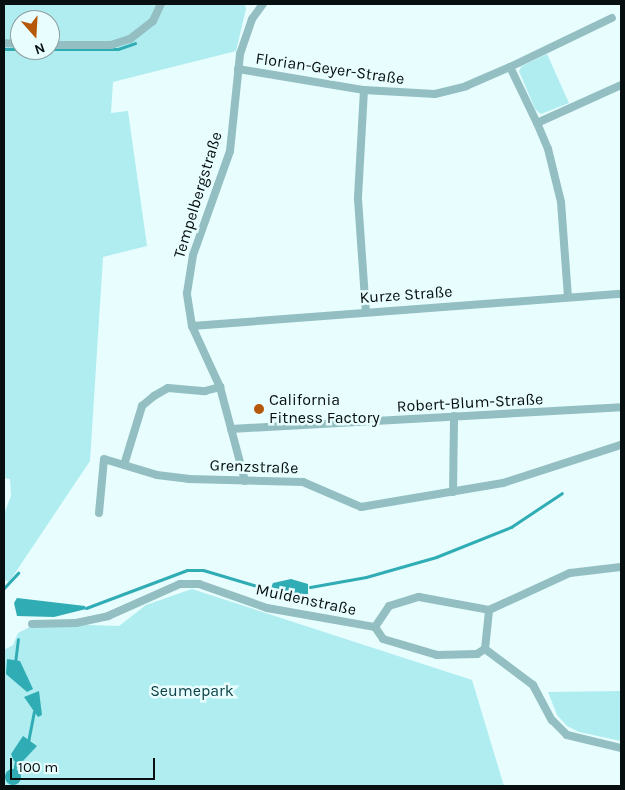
<!DOCTYPE html>
<meta charset="utf-8">
<style>
body{margin:0}
#map{position:relative;width:625px;height:790px;overflow:hidden;background:#e8fdfe;font-family:Karla,sans-serif}
div>[style]{position:absolute}
.green>*{inset:0;background:#afedf1}
.water>*{inset:0;background:#30acb4}
.round{border-radius:50%}
.stream>*{height:3px;margin:-1.5px;padding:0 1.5px;transform-origin:1.5px;border-radius:1.5px;background:#30acb4}
.minor>*{height:8px;margin:-4px;padding:0 4px;transform-origin:4px;border-radius:4px;background:#93bfc2}
.dots>*{width:14px;height:14px;translate:-50% -50%;box-sizing:border-box;border:2px solid #e8fdfe;border-radius:50%}
span{translate:-50% -50%;white-space:nowrap;text-align:center;line-height:1.15;-webkit-text-stroke:5px #e8fdfe;paint-order:stroke}
.street-label{font-size:16px;color:#070f10}
.poi-label{font-size:16px;color:#070f10}
.left{translate:0 -50%;text-align:left}
.park-label{font-size:16px;color:#0d4347}
.frame{position:absolute;inset:0;border:5px solid #070f10;pointer-events:none}
.north{position:absolute;left:10px;top:10px;width:50px;height:50px;box-sizing:border-box;background:#e8fdfe;border:1px solid #8e9e9f;border-radius:50%;rotate:161deg;font-size:14px;font-weight:700;line-height:20px;text-align:center;color:#070f10}
.north::after{content:'';display:block;margin:auto;width:18px;height:22px;background:#b65809;clip-path:polygon(50% 0,100% 100%,50% 72%,0 100%)}
.scale{position:absolute;left:10px;top:758px;width:145px;height:22px;box-sizing:border-box;border:2px solid #070f10;border-top:0;padding-left:6px;font-size:15px;line-height:18px;white-space:nowrap;color:#070f10;-webkit-text-stroke:4px #e8fdfe;paint-order:stroke}
</style>
<div id="map">
<div class="green">
<i style="clip-path:polygon(evenodd,4px 4px,245px 4px,246px 9px,236px 51px,113px 82px,111px 113px,128px 111px,147px 246px,103px 257px,90px 461px,9px 582px,4px 580px,4px 514px,11px 496px,10px 479px,4px 478px,4px 4px,20px 20px,50px 20px,50px 50px,20px 50px,20px 20px)"></i>
<i style="clip-path:polygon(547px 54px,569px 103px,541px 114px,535px 109px,519px 71px,522px 66px)"></i>
<i style="clip-path:polygon(192px 589px,472px 680px,504px 786px,4px 786px,4px 650px,13px 645px,18px 633px,38px 623px,119px 626px,146px 605px)"></i>
<i style="clip-path:polygon(621px 691px,621px 741px,579px 732px,567px 726px,557px 715px,548px 692px)"></i>
</div>
<div class="water">
<i style="clip-path:polygon(291px 579px,308px 584px,308px 594px,283px 598px,270px 590px,273px 583px)"></i>
<i style="clip-path:polygon(17px 598px,85px 606px,86px 609px,54px 617px,17px 616px,14px 603px)"></i>
<i style="clip-path:polygon(7px 659px,20px 661px,33px 689px,27px 692px,6px 674px)"></i>
<i style="clip-path:polygon(39px 691px,42px 715px,38px 717px,24px 697px)"></i>
<i style="clip-path:polygon(23px 736px,37px 746px,23px 761px,14px 761px,11px 754px)"></i>
<i class="round" style="left:5px;top:769px;width:16px;height:16px"></i>
</div>
<div class="stream">
<i style="left:4px;top:49px;width:16px"></i>
<i style="left:50px;top:49px;width:68px"></i>
<i style="left:118px;top:49px;width:18px;rotate:-19deg"></i>
<i style="left:310px;top:587px;width:57px;rotate:-10.1deg"></i>
<i style="left:366px;top:577px;width:73px;rotate:-15.9deg"></i>
<i style="left:436px;top:557px;width:81px;rotate:-21.8deg"></i>
<i style="left:511px;top:527px;width:61px;rotate:-33.7deg"></i>
<i style="left:4px;top:588px;width:21px;rotate:-47deg"></i>
<i style="left:86px;top:608px;width:108px;rotate:-20.6deg"></i>
<i style="left:187px;top:570px;width:16px"></i>
<i style="left:203px;top:570px;width:70px;rotate:16.6deg"></i>
<i style="left:15px;top:663px;width:24px;rotate:-83deg"></i>
<i style="left:28px;top:742px;width:31px;rotate:-79deg"></i>
<i style="left:14px;top:773px;width:13px;rotate:-81deg"></i>
</div>
<div class="minor">
<i style="left:4px;top:43px;width:16px;rotate:4deg"></i>
<i style="left:50px;top:45px;width:61px"></i>
<i style="left:111px;top:45px;width:20px;rotate:-18deg"></i>
<i style="left:130px;top:39px;width:29px;rotate:-38deg"></i>
<i style="left:153px;top:21px;width:19px;rotate:-65deg"></i>
<i style="left:510px;top:67px;width:62px;rotate:64.3deg"></i>
<i style="left:537px;top:123px;width:92px;rotate:-24.3deg"></i>
<i style="left:238px;top:69px;width:128px;rotate:9.5deg"></i>
<i style="left:364px;top:90px;width:71px;rotate:3.2deg"></i>
<i style="left:435px;top:94px;width:32px;rotate:-14deg"></i>
<i style="left:466px;top:86px;width:48px;rotate:-23.4deg"></i>
<i style="left:510px;top:67px;width:113px;rotate:-25.7deg"></i>
<i style="left:364px;top:90px;width:109px;rotate:93.2deg"></i>
<i style="left:358px;top:199px;width:113px;rotate:86deg"></i>
<i style="left:537px;top:123px;width:28px;rotate:67deg"></i>
<i style="left:548px;top:149px;width:55px;rotate:76.2deg"></i>
<i style="left:561px;top:202px;width:95px;rotate:85.8deg"></i>
<i style="left:192px;top:326px;width:430px;rotate:-4.3deg"></i>
<i style="left:231px;top:429px;width:391px;rotate:-3.2deg"></i>
<i style="left:124px;top:465px;width:62px;rotate:-73deg"></i>
<i style="left:142px;top:406px;width:16px;rotate:-40deg"></i>
<i style="left:154px;top:396px;width:16px;rotate:-30deg"></i>
<i style="left:168px;top:388px;width:37px;rotate:5deg"></i>
<i style="left:205px;top:391px;width:16px;rotate:-15deg"></i>
<i style="left:245px;top:481px;width:97px;rotate:-104.9deg"></i>
<i style="left:220px;top:387px;width:67px;rotate:-114.7deg"></i>
<i style="left:192px;top:326px;width:33px;rotate:-99deg"></i>
<i style="left:187px;top:293px;width:38px;rotate:-81deg"></i>
<i style="left:193px;top:255px;width:110px;rotate:-70.4deg"></i>
<i style="left:230px;top:151px;width:98px;rotate:-84.1deg"></i>
<i style="left:240px;top:54px;width:37px;rotate:-71deg"></i>
<i style="left:252px;top:19px;width:19px;rotate:-54deg"></i>
<i style="left:453px;top:492px;width:76px;rotate:-89.2deg"></i>
<i style="left:99px;top:513px;width:54px;rotate:-84.7deg"></i>
<i style="left:104px;top:459px;width:55px;rotate:16.8deg"></i>
<i style="left:157px;top:475px;width:31px;rotate:7deg"></i>
<i style="left:188px;top:479px;width:115px;rotate:1.5deg"></i>
<i style="left:303px;top:482px;width:63px;rotate:23.3deg"></i>
<i style="left:361px;top:507px;width:144px;rotate:-9.6deg"></i>
<i style="left:503px;top:483px;width:124px;rotate:-17.9deg"></i>
<i style="left:32px;top:624px;width:44px;rotate:-1.3deg"></i>
<i style="left:76px;top:623px;width:33px;rotate:-12deg"></i>
<i style="left:108px;top:616px;width:79px;rotate:-24deg"></i>
<i style="left:180px;top:584px;width:19px"></i>
<i style="left:199px;top:584px;width:72px;rotate:19.4deg"></i>
<i style="left:267px;top:608px;width:110px;rotate:10deg"></i>
<i style="left:375px;top:627px;width:14px;rotate:56deg"></i>
<i style="left:383px;top:639px;width:56px;rotate:16.5deg"></i>
<i style="left:437px;top:655px;width:40px;rotate:-1.4deg"></i>
<i style="left:477px;top:654px;width:9px;rotate:-32deg"></i>
<i style="left:485px;top:649px;width:39px;rotate:-84deg"></i>
<i style="left:489px;top:610px;width:89px;rotate:-24.6deg"></i>
<i style="left:570px;top:573px;width:51px;rotate:-6.7deg"></i>
<i style="left:375px;top:627px;width:25px;rotate:-56deg"></i>
<i style="left:389px;top:606px;width:31px;rotate:-17deg"></i>
<i style="left:419px;top:597px;width:71px;rotate:10.5deg"></i>
<i style="left:485px;top:649px;width:60px;rotate:36.9deg"></i>
<i style="left:533px;top:685px;width:40px;rotate:62deg"></i>
<i style="left:552px;top:720px;width:21px;rotate:45deg"></i>
<i style="left:567px;top:735px;width:56px;rotate:13.5deg"></i>
</div>
<div class="dots">
<i style="left:259px;top:409px;background:#b65809"></i>
</div>
<div class="street-label">
<span style="left:330px;top:69px;rotate:8deg">Florian-Geyer-Straße</span>
<span style="left:198px;top:195px;rotate:-73deg">Tempelbergstraße</span>
<span style="left:406px;top:295px;rotate:-4deg">Kurze Straße</span>
<span style="left:470px;top:403px;rotate:-3deg">Robert-Blum-Straße</span>
<span style="left:254px;top:467px;rotate:2deg">Grenzstraße</span>
<span style="left:306px;top:600px;rotate:12deg">Muldenstraße</span>
</div>
<div class="poi-label">
<span class="left" style="left:269px;top:409px">California<br>Fitness Factory</span>
</div>
<div class="park-label">
<span style="left:192px;top:691px">Seumepark</span>
</div>
<div class="frame"></div>
<div class="north">N</div>
<div class="scale">100 m</div>
</div>
